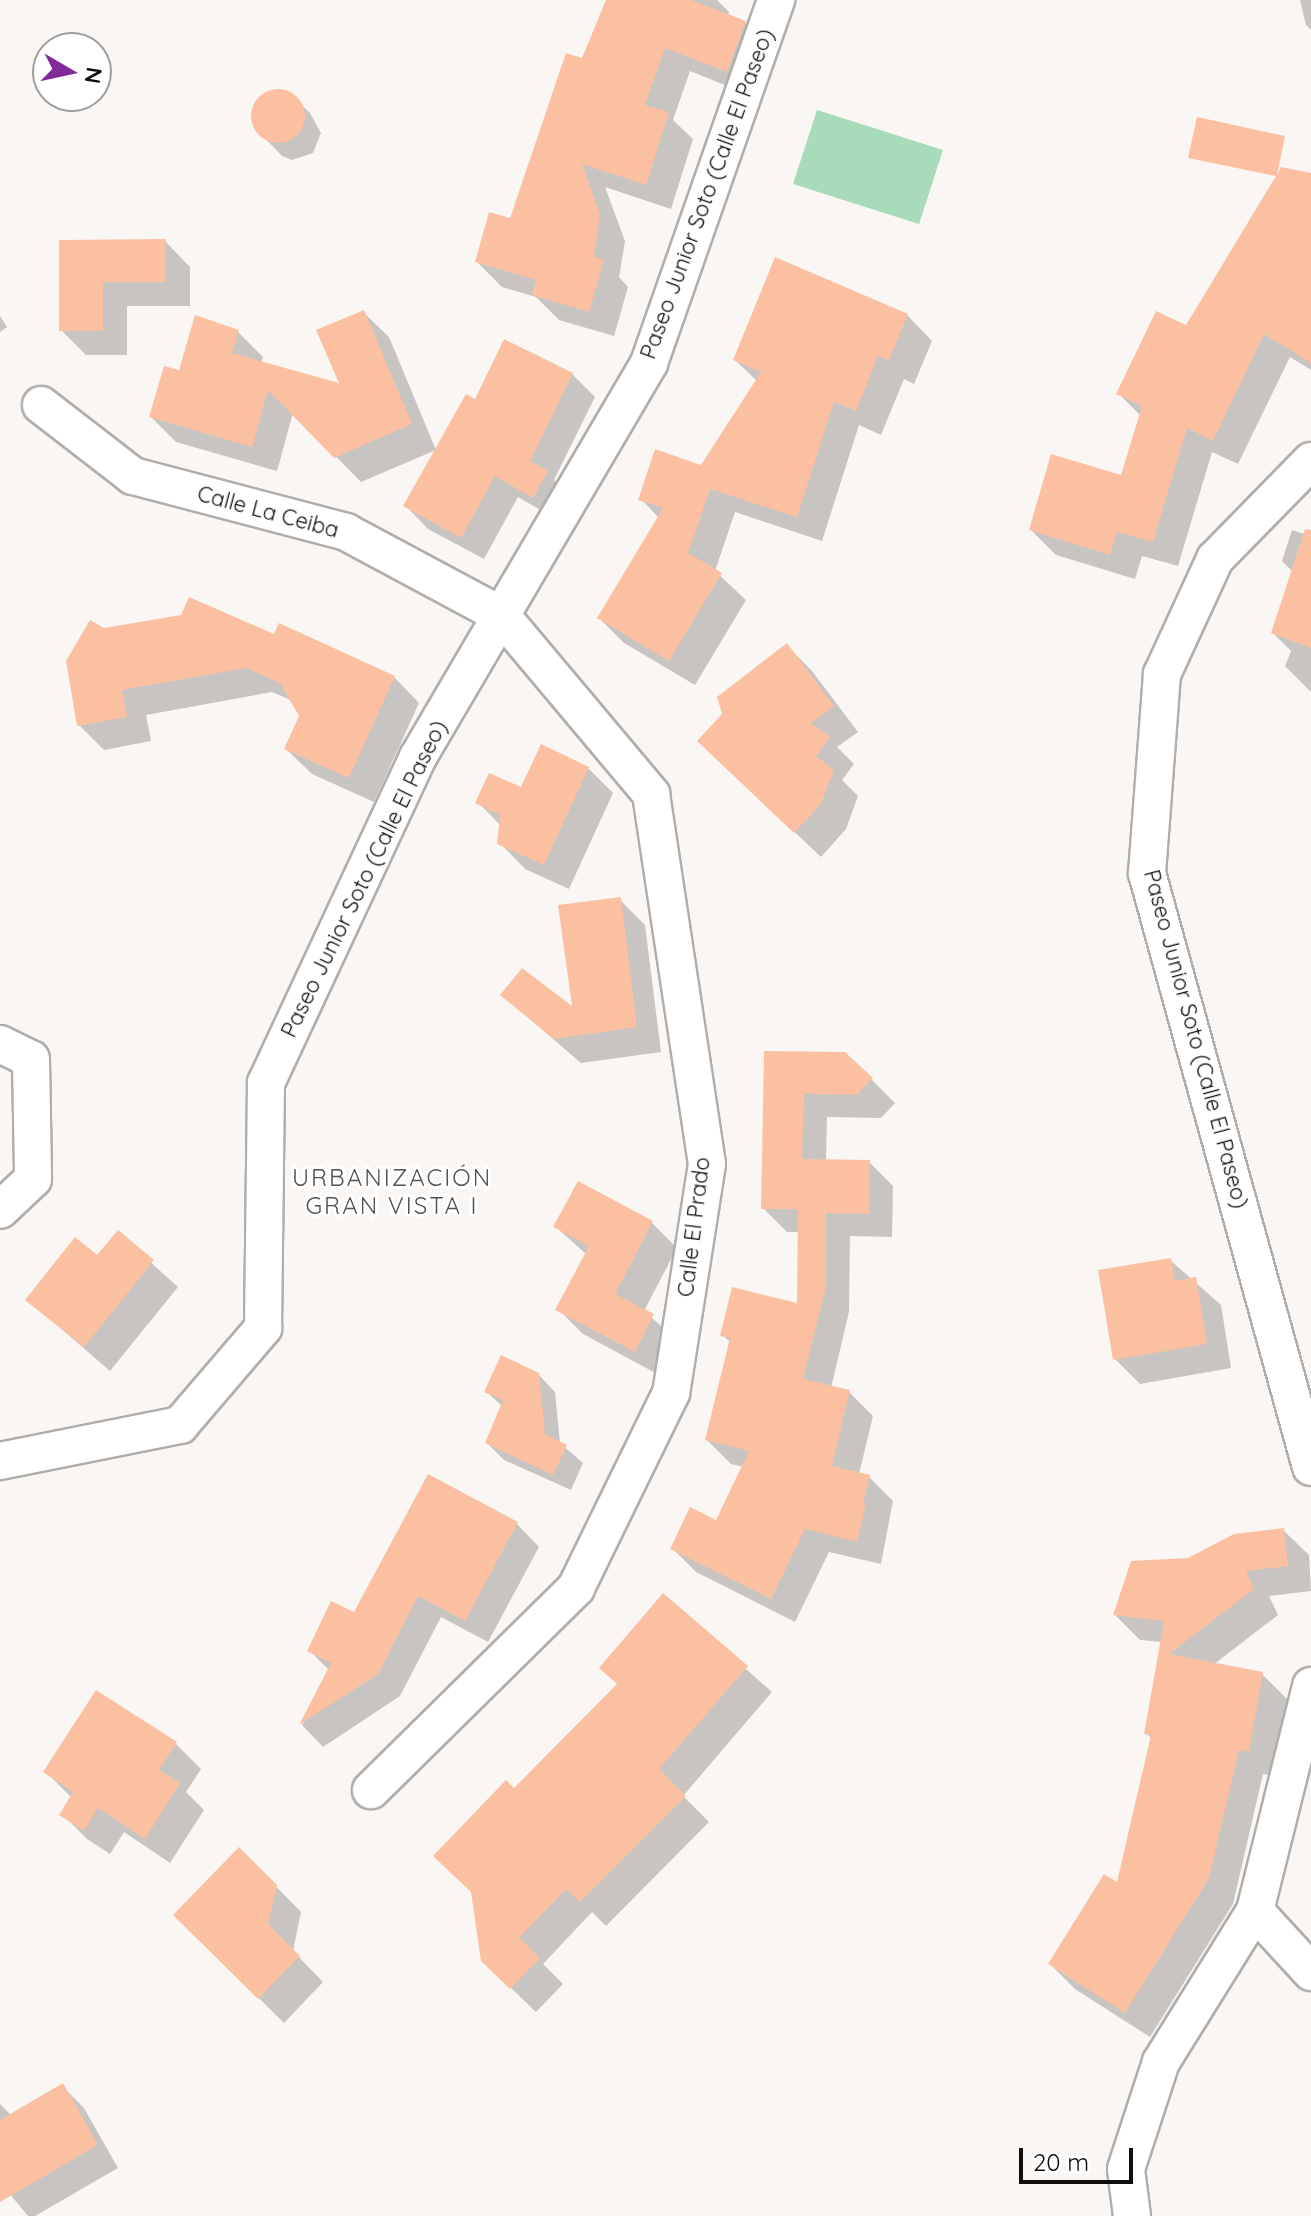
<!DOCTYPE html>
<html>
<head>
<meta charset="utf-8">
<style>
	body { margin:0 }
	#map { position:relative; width:1311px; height:2216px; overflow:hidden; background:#f9f6f3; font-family:Quicksand,sans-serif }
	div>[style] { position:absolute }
	.green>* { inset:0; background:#a7dbba }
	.shadow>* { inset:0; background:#0003 }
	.building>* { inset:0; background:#fbc0a2 }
	.round { border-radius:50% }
	.roads { filter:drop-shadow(2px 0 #b0adaa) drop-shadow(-2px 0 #b0adaa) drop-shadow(0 2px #b0adaa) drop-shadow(0 -2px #b0adaa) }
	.minor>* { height:36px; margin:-18px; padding:0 18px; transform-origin:18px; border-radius:18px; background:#fff }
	span { translate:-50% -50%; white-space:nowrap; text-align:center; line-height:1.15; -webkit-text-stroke:6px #fff; paint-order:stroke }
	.street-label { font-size:22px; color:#0f0e0d }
	.neighbourhood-label { font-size:24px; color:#555250; letter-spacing:2px }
	.north { position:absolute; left:32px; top:32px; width:80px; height:80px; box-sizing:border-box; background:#fff; border:2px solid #9f9f9e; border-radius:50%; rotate:99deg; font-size:22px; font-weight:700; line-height:32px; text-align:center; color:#0f0e0d }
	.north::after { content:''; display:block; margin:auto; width:28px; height:36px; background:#822a98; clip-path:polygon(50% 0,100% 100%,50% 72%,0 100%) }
	.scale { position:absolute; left:1019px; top:2148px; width:114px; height:36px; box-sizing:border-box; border:4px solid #0f0e0d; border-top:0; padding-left:10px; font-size:24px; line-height:28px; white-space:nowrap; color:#0f0e0d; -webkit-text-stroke:6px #fff; paint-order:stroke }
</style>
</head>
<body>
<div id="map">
	<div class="green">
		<div style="clip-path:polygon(817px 110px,943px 150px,919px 224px,793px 184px)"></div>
	</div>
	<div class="shadow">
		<div style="clip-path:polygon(608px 0,717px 0,729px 12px,728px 16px,745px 23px,770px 48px,752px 96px,690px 71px,673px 120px,693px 139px,671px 209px,605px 187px,625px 241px,619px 277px,628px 287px,614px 336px,559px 320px,536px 297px,502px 287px,477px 262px,511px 220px)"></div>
		<div style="clip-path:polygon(1300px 0,1311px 0,1311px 30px,1306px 25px)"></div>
		<div style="clip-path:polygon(270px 93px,292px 96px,310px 113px,321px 133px,313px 153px,292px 160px,282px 156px,256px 129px,254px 107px)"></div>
		<div style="clip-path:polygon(1311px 175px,1311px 370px,1290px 357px,1238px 464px,1212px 452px,1178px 566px,1142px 556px,1135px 579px,1056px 555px,1031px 530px,1123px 477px,1141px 416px,1118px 393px,1186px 328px)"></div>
		<div style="clip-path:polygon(165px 241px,190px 267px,190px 306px,127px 306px,127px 355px,86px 355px,61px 330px,61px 242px)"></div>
		<div style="clip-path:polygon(363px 312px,389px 337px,436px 450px,361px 482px,293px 413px,277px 471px,176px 442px,151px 417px,181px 372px,238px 332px,263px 357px,261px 363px,342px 386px)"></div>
		<div style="clip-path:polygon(907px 315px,932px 341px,914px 384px,904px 379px,881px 435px,859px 425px,822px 541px,735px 512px,715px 571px,746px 600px,695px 685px,624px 643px,599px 618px,659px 518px,641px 499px,702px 467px,757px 381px,735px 360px)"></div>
		<div style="clip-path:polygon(0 316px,7px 327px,0 332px)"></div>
		<div style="clip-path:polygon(572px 374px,595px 397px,554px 480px,570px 495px,556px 519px,518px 497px,484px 559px,428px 529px,406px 506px,475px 402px)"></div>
		<div style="clip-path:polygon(1292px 530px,1311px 536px,1311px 692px,1285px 666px,1291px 651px,1273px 633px,1293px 572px,1282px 561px)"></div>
		<div style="clip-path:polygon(104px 630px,275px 637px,394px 677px,419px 703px,374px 802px,312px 774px,286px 749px,301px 716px,293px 701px,272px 692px,146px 715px,151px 741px,104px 750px,79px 725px)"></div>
		<div style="clip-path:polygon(787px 646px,812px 671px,858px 732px,837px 747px,854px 764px,842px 780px,858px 796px,846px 829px,821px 857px,725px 766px)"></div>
		<div style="clip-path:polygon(588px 768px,613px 793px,569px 889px,525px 869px,500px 843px,501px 826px,478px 802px)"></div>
		<div style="clip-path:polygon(620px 900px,645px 925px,661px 1052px,581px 1063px,502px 995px,574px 1010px)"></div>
		<div style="clip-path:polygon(766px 1053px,871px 1079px,895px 1103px,881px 1118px,827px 1117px,826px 1161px,869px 1162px,893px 1186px,892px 1237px,850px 1236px,849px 1312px,831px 1388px,849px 1392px,873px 1416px,859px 1474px,869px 1477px,893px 1501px,881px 1564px,829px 1552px,795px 1622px,696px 1572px,672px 1548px,717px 1522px,744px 1467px,731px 1464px,707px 1440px,731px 1343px,723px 1335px,799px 1306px,800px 1232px,787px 1232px,763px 1208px)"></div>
		<div style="clip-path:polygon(578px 1184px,652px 1223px,677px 1248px,644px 1311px,678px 1341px,661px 1376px,583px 1334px,558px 1309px,587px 1255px,556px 1227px)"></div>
		<div style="clip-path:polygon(118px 1233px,178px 1287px,110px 1371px,28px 1300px,97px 1258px)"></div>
		<div style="clip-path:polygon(1170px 1260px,1221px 1305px,1231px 1368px,1140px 1384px,1115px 1359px)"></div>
		<div style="clip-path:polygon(538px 1374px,555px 1392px,560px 1443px,583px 1463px,571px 1490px,504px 1460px,487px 1443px,503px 1407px,487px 1392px)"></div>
		<div style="clip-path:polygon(517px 1524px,539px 1547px,488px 1642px,441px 1617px,400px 1696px,323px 1747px,302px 1725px,330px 1671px,309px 1650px,355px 1615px)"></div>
		<div style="clip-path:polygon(1283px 1530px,1309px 1555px,1311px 1591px,1269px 1596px,1278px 1615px,1213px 1665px,1262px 1674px,1287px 1699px,1274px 1776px,1263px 1774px,1233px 1904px,1150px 2037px,1075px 1989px,1050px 1964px,1118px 1885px,1152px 1739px,1146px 1733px,1163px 1642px,1140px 1640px,1115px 1615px,1189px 1560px)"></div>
		<div style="clip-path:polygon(663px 1596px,772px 1692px,683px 1796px,709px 1822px,606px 1926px,592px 1912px,543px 1964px,563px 1984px,536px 2012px,509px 1986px,514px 1790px,619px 1685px)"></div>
		<div style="clip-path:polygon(176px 1744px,201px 1769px,186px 1792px,204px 1810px,170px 1863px,124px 1832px,110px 1854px,87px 1839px,62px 1814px,72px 1798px,46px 1772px)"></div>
		<div style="clip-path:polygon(239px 1849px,301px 1912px,293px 1951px,323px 1982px,284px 2023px,175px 1915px)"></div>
		<div style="clip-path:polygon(62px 2086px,84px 2108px,118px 2168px,35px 2216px,28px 2216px,0 2182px,0 2104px,11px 2115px)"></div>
	</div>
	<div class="building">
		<div style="clip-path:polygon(606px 0,691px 0,746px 21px,727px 72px,665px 48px,645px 105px,669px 112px,646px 185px,582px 164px,600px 214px,594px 256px,604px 260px,589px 312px,532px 295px,536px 280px,475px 262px,489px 212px,510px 218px,566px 53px,582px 58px)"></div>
		<div class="round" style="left:251px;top:89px;width:54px;height:54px"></div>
		<div style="clip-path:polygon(1197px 117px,1285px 136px,1277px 175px,1281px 167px,1311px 173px,1311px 363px,1264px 334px,1213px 441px,1187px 428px,1153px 542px,1117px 532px,1110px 555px,1029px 530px,1051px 454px,1121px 475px,1142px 406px,1116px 394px,1156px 311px,1186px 325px,1276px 176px,1188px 158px)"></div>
		<div style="clip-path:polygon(166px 239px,165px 282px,103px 282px,103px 331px,59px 331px,59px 240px)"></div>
		<div style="clip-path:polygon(775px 257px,908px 314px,889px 360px,878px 356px,856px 411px,834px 402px,797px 517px,710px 489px,688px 553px,722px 573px,669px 661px,597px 618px,663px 508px,638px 500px,655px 449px,701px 465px,761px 372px,733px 360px)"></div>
		<div style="clip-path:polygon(364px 310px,412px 424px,334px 458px,268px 390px,252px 447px,149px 417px,164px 366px,179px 370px,195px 315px,239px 330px,232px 353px,339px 383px,316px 330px)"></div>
		<div style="clip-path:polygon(504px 339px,573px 373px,530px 461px,548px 471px,533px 498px,495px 476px,461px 538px,403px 506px,466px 394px,475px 399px)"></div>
		<div style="clip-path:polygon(1305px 529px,1311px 530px,1311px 648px,1271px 633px)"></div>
		<div style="clip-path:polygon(189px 597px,274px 634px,279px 623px,395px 676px,349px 778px,284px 749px,299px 716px,280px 683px,246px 668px,122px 690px,127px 717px,77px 726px,66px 661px,90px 620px,104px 628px,181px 615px)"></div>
		<div style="clip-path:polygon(787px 643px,834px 706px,811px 723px,830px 737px,816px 756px,834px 770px,821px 804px,794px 833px,697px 741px,722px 714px,717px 697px)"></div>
		<div style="clip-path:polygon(541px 744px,589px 767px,544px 865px,497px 844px,500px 815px,475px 803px,489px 773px,521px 787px)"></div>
		<div style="clip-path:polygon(621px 897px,637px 1027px,554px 1039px,500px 995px,522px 968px,572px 1006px,558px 905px)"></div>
		<div style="clip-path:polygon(764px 1051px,845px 1052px,873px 1078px,856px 1095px,804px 1094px,802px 1159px,870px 1160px,869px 1214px,826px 1213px,826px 1287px,803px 1379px,850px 1390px,832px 1466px,870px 1475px,863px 1503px,866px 1503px,857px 1542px,805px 1529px,771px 1599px,670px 1549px,690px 1507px,716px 1520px,749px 1451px,705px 1440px,730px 1338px,720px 1336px,732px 1287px,797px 1303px,798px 1209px,761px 1209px)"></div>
		<div style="clip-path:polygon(578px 1181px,653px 1221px,615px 1294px,654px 1314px,635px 1352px,555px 1310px,589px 1246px,553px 1227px)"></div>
		<div style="clip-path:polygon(118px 1230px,154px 1260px,84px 1347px,25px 1300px,75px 1237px,97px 1255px)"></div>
		<div style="clip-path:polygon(1171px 1258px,1175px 1281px,1196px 1277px,1207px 1344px,1113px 1360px,1098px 1270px)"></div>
		<div style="clip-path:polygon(501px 1355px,539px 1373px,545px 1434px,567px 1445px,553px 1475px,485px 1443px,503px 1400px,484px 1392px)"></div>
		<div style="clip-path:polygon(428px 1474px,518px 1522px,465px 1621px,418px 1596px,378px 1674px,299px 1725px,331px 1663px,307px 1651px,331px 1601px,354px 1612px)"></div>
		<div style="clip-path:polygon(1284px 1528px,1288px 1566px,1246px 1571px,1254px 1589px,1169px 1654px,1263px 1672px,1249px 1752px,1239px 1750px,1209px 1878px,1125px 2013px,1048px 1964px,1104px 1874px,1117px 1882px,1151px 1735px,1144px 1734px,1164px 1621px,1113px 1615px,1131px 1561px,1188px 1558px,1234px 1534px)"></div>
		<div style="clip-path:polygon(663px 1593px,748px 1666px,659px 1769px,686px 1796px,580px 1902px,566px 1889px,519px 1938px,540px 1958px,510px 1989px,481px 1961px,471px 1892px,433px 1856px,506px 1780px,514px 1788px,617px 1684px,599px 1668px)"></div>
		<div style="clip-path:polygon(96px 1690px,177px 1742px,159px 1770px,180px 1783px,145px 1839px,98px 1808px,84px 1831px,59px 1815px,73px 1792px,43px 1772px)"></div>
		<div style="clip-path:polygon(239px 1847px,277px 1885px,268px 1924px,300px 1956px,258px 1999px,173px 1915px)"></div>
		<div style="clip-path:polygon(63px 2083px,98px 2145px,0 2202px,0 2120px)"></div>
	</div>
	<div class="roads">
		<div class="minor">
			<div style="left:41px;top:405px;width:116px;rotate:37.7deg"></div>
			<div style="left:133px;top:476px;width:220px;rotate:14.7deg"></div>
			<div style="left:346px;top:532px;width:176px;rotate:28.2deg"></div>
			<div style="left:501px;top:615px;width:234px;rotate:50deg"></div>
			<div style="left:651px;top:794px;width:374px;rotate:81.4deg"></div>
			<div style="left:707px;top:1164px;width:232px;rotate:98.9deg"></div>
			<div style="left:671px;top:1393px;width:217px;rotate:116deg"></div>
			<div style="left:576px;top:1588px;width:288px;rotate:135.4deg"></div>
			<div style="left:1311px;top:461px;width:137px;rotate:134.4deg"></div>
			<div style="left:1215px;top:559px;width:127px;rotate:114.7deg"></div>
			<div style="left:1162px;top:674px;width:200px;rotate:94.3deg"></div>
			<div style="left:1147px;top:873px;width:616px;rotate:74.57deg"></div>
			<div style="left:0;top:1044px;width:34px;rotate:26deg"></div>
			<div style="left:31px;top:1059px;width:120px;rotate:89deg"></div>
			<div style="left:33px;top:1179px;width:45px;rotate:136.8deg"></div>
			<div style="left:0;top:1461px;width:184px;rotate:-11.3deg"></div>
			<div style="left:180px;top:1425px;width:128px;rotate:-49.4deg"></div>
			<div style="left:263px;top:1328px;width:245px;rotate:-89.3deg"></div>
			<div style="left:266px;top:1083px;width:360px;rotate:-65deg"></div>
			<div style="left:418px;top:757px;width:457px;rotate:-59.6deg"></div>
			<div style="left:649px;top:363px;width:385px;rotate:-70.7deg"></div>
			<div style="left:1255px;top:1911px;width:83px;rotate:47.4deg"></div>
			<div style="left:1132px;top:2216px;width:47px;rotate:-97.3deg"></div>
			<div style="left:1126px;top:2169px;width:113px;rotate:-71.9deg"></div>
			<div style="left:1161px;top:2062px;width:178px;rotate:-58.1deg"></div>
			<div style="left:1255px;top:1911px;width:232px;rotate:-76deg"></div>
		</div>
	</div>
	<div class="street-label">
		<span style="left:707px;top:194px;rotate:-70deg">Paseo Junior Soto (Calle El Paseo)</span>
		<span style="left:268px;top:512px;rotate:15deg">Calle La Ceiba</span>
		<span style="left:364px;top:879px;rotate:-64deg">Paseo Junior Soto (Calle El Paseo)</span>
		<span style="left:1196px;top:1039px;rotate:75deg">Paseo Junior Soto (Calle El Paseo)</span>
		<span style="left:694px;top:1227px;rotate:-83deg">Calle El Prado</span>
	</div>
	<div class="neighbourhood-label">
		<span style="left:392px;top:1192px">URBANIZACIÓN<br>GRAN VISTA I</span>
	</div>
	<div class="north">N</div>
	<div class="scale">20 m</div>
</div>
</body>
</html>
